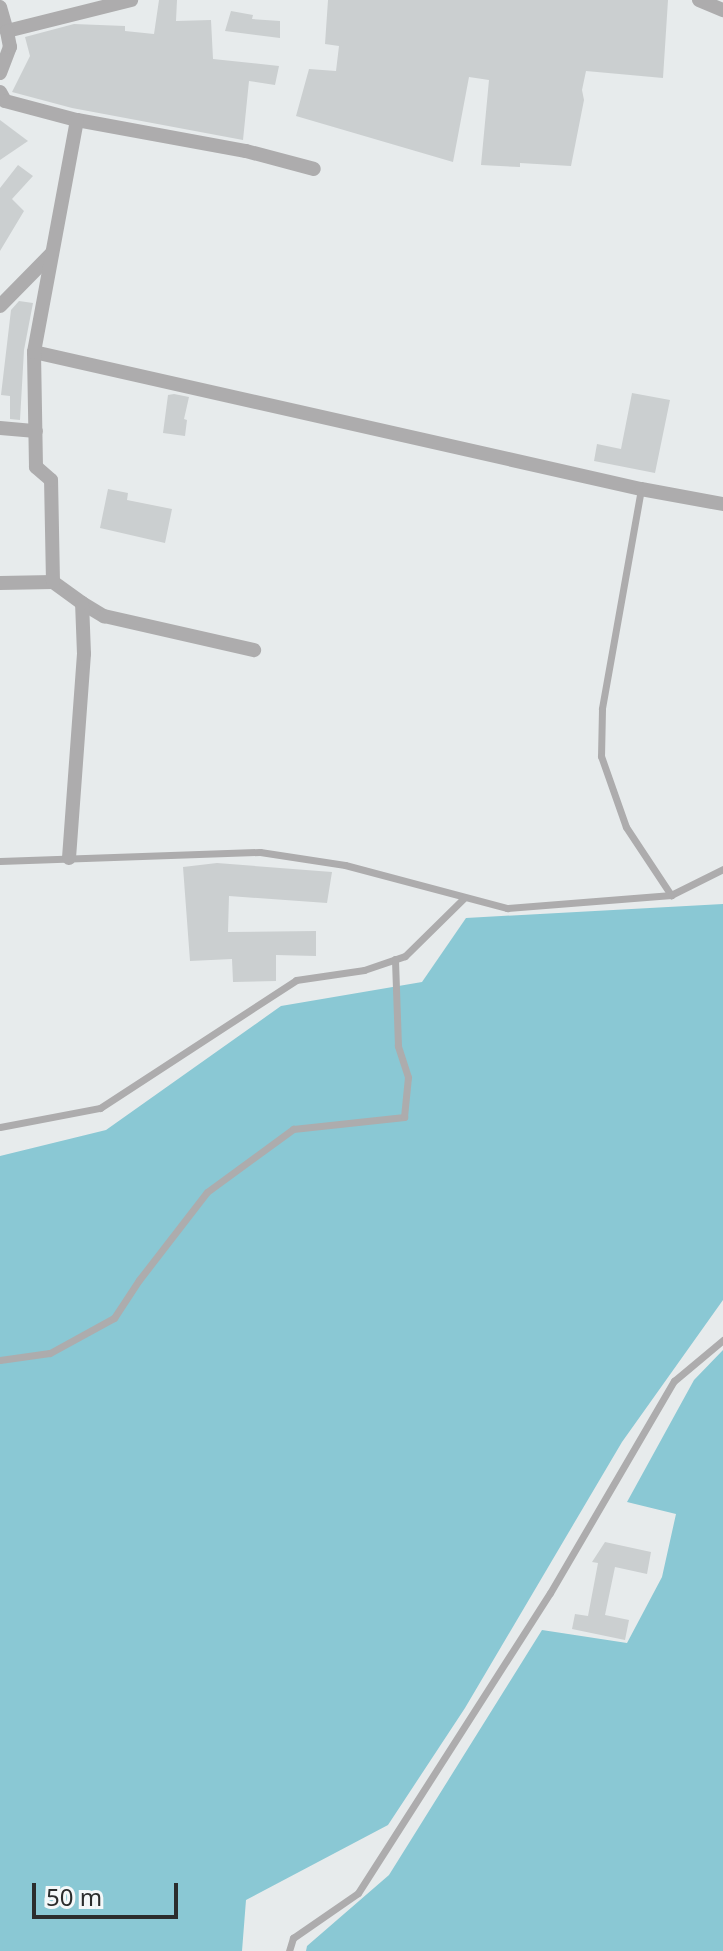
<!DOCTYPE html>
<html>
<head>
<meta charset="utf-8">
<style>
	body { margin:0 }
	#map { position:relative; width:723px; height:1951px; overflow:hidden; background:#e7ebec; font-family:"Noto Sans",sans-serif }
	div>[style] { position:absolute }
	.green>* { inset:0; background:#8ac8d4 }
	.building>* { inset:0; background:#cbcfd0 }
	.service>* { height:7px; margin:-3.5px; padding:0 3.5px; transform-origin:3.5px; border-radius:3.5px; background:#adacad }
	.minor>* { height:14px; margin:-7px; padding:0 7px; transform-origin:7px; border-radius:7px; background:#adacad }
	span { translate:-50% -50%; white-space:nowrap; text-align:center; line-height:1.15; -webkit-text-stroke:7px #f4f8f9; paint-order:stroke }
	.scale { position:absolute; left:32px; top:1883px; width:146px; height:36px; box-sizing:border-box; border:4px solid #2b2d2d; border-top:0; padding-left:10px; font-size:24px; line-height:28px; white-space:nowrap; color:#2b2d2d; -webkit-text-stroke:6px #f4f8f9; paint-order:stroke }
</style>
</head>
<body>
<div id="map">
	<div class="green">
		<div style="clip-path:polygon(723px 904px,723px 1300px,622px 1442px,465px 1708px,388px 1825px,246px 1900px,242px 1951px,0 1951px,0 1156px,106px 1130px,281px 1006px,422px 982px,466px 918px)"></div>
		<div style="clip-path:polygon(723px 1350px,723px 1951px,306px 1951px,307px 1946px,389px 1875px,542px 1630px,627px 1643px,662px 1577px,676px 1514px,627px 1502px,694px 1380px)"></div>
	</div>
	<div class="building">
		<div style="clip-path:polygon(159px 0,177px 0,176px 21px,211px 20px,213px 59px,279px 66px,275px 85px,249px 81px,243px 140px,72px 108px,12px 92px,30px 56px,25px 37px,74px 24px,125px 26px,125px 31px,154px 34px)"></div>
		<div style="clip-path:polygon(328px 0,668px 0,663px 78px,586px 71px,582px 90px,584px 100px,571px 166px,520px 163px,520px 167px,481px 165px,489px 80px,469px 77px,453px 162px,296px 116px,309px 69px,336px 71px,339px 46px,325px 44px)"></div>
		<div style="clip-path:polygon(231px 11px,253px 15px,252px 19px,280px 21px,280px 38px,225px 31px)"></div>
		<div style="clip-path:polygon(0 120px,28px 141px,0 160px)"></div>
		<div style="clip-path:polygon(18px 165px,33px 176px,12px 199px,24px 211px,0 251px,0 188px)"></div>
		<div style="clip-path:polygon(19px 301px,33px 303px,24px 350px,20px 420px,10px 419px,10px 396px,1px 395px,11px 310px)"></div>
		<div style="clip-path:polygon(632px 393px,670px 400px,655px 473px,594px 461px,597px 444px,621px 449px)"></div>
		<div style="clip-path:polygon(174px 394px,189px 397px,184px 419px,187px 420px,185px 436px,163px 433px,168px 395px)"></div>
		<div style="clip-path:polygon(108px 489px,128px 493px,127px 500px,172px 509px,165px 543px,100px 528px)"></div>
		<div style="clip-path:polygon(217px 863px,332px 872px,327px 903px,229px 896px,228px 932px,316px 931px,316px 956px,276px 955px,276px 981px,233px 982px,232px 959px,190px 961px,183px 867px)"></div>
		<div style="clip-path:polygon(605px 1542px,651px 1552px,647px 1574px,615px 1567px,605px 1615px,629px 1620px,625px 1640px,572px 1629px,575px 1614px,588px 1616px,598px 1563px,592px 1562px)"></div>
	</div>
	<div class="service">
		<div style="left:641px;top:489px;width:223px;rotate:100.1deg"></div>
		<div style="left:602px;top:709px;width:47px;rotate:91.2deg"></div>
		<div style="left:601px;top:756px;width:75px;rotate:70.6deg"></div>
		<div style="left:626px;top:827px;width:82px;rotate:56.5deg"></div>
		<div style="left:0;top:861px;width:260px;rotate:-2deg"></div>
		<div style="left:260px;top:852px;width:86px;rotate:8.7deg"></div>
		<div style="left:345px;top:865px;width:168px;rotate:14.9deg"></div>
		<div style="left:507px;top:908px;width:165px;rotate:-4.5deg"></div>
		<div style="left:671px;top:895px;width:58px;rotate:-26.6deg"></div>
		<div style="left:0;top:1127px;width:102px;rotate:-10.8deg"></div>
		<div style="left:100px;top:1108px;width:234px;rotate:-33.1deg"></div>
		<div style="left:296px;top:980px;width:69px;rotate:-8.4deg"></div>
		<div style="left:364px;top:970px;width:43px;rotate:-18.9deg"></div>
		<div style="left:405px;top:956px;width:83px;rotate:-44.5deg"></div>
		<div style="left:0;top:1360px;width:50px;rotate:-8deg"></div>
		<div style="left:50px;top:1353px;width:73px;rotate:-28.7deg"></div>
		<div style="left:114px;top:1318px;width:45px;rotate:-56.7deg"></div>
		<div style="left:139px;top:1280px;width:111px;rotate:-52.3deg"></div>
		<div style="left:207px;top:1192px;width:107px;rotate:-36.2deg"></div>
		<div style="left:293px;top:1129px;width:112px;rotate:-6.2deg"></div>
		<div style="left:404px;top:1117px;width:40px;rotate:-84.3deg"></div>
		<div style="left:408px;top:1077px;width:33px;rotate:-108deg"></div>
		<div style="left:398px;top:1046px;width:87px;rotate:-92deg"></div>
		<div style="left:289px;top:1951px;width:14px;rotate:-73deg"></div>
		<div style="left:293px;top:1938px;width:79px;rotate:-34.7deg"></div>
		<div style="left:358px;top:1893px;width:356px;rotate:-57.4deg"></div>
		<div style="left:550px;top:1593px;width:246px;rotate:-59.7deg"></div>
		<div style="left:674px;top:1381px;width:64px;rotate:-39.9deg"></div>
	</div>
	<div class="minor">
		<div style="left:699px;top:0;width:26px;rotate:23deg"></div>
		<div style="left:0;top:7px;width:25px;rotate:74deg"></div>
		<div style="left:7px;top:31px;width:128px;rotate:-14deg"></div>
		<div style="left:0;top:73px;width:28px;rotate:-69deg"></div>
		<div style="left:10px;top:47px;width:16px;rotate:-101deg"></div>
		<div style="left:0;top:92px;width:10px;rotate:61deg"></div>
		<div style="left:5px;top:101px;width:74px;rotate:14.8deg"></div>
		<div style="left:77px;top:120px;width:172px;rotate:10.4deg"></div>
		<div style="left:246px;top:151px;width:70px;rotate:14.8deg"></div>
		<div style="left:0;top:306px;width:74px;rotate:-45.5deg"></div>
		<div style="left:34px;top:352px;width:622px;rotate:12.72deg"></div>
		<div style="left:641px;top:489px;width:83px;rotate:10.4deg"></div>
		<div style="left:0;top:428px;width:36px;rotate:5deg"></div>
		<div style="left:0;top:583px;width:53px;rotate:-1.1deg"></div>
		<div style="left:82px;top:603px;width:26px;rotate:31deg"></div>
		<div style="left:104px;top:616px;width:154px;rotate:12.8deg"></div>
		<div style="left:69px;top:858px;width:205px;rotate:-85.8deg"></div>
		<div style="left:84px;top:654px;width:51px;rotate:-92.2deg"></div>
		<div style="left:82px;top:603px;width:36px;rotate:-144deg"></div>
		<div style="left:53px;top:582px;width:102px;rotate:-91.1deg"></div>
		<div style="left:51px;top:480px;width:20px;rotate:-139deg"></div>
		<div style="left:36px;top:467px;width:115px;rotate:-91deg"></div>
		<div style="left:34px;top:352px;width:236px;rotate:-79.5deg"></div>
	</div>
	<div class="scale">50 m</div>
</div>
</body>
</html>
